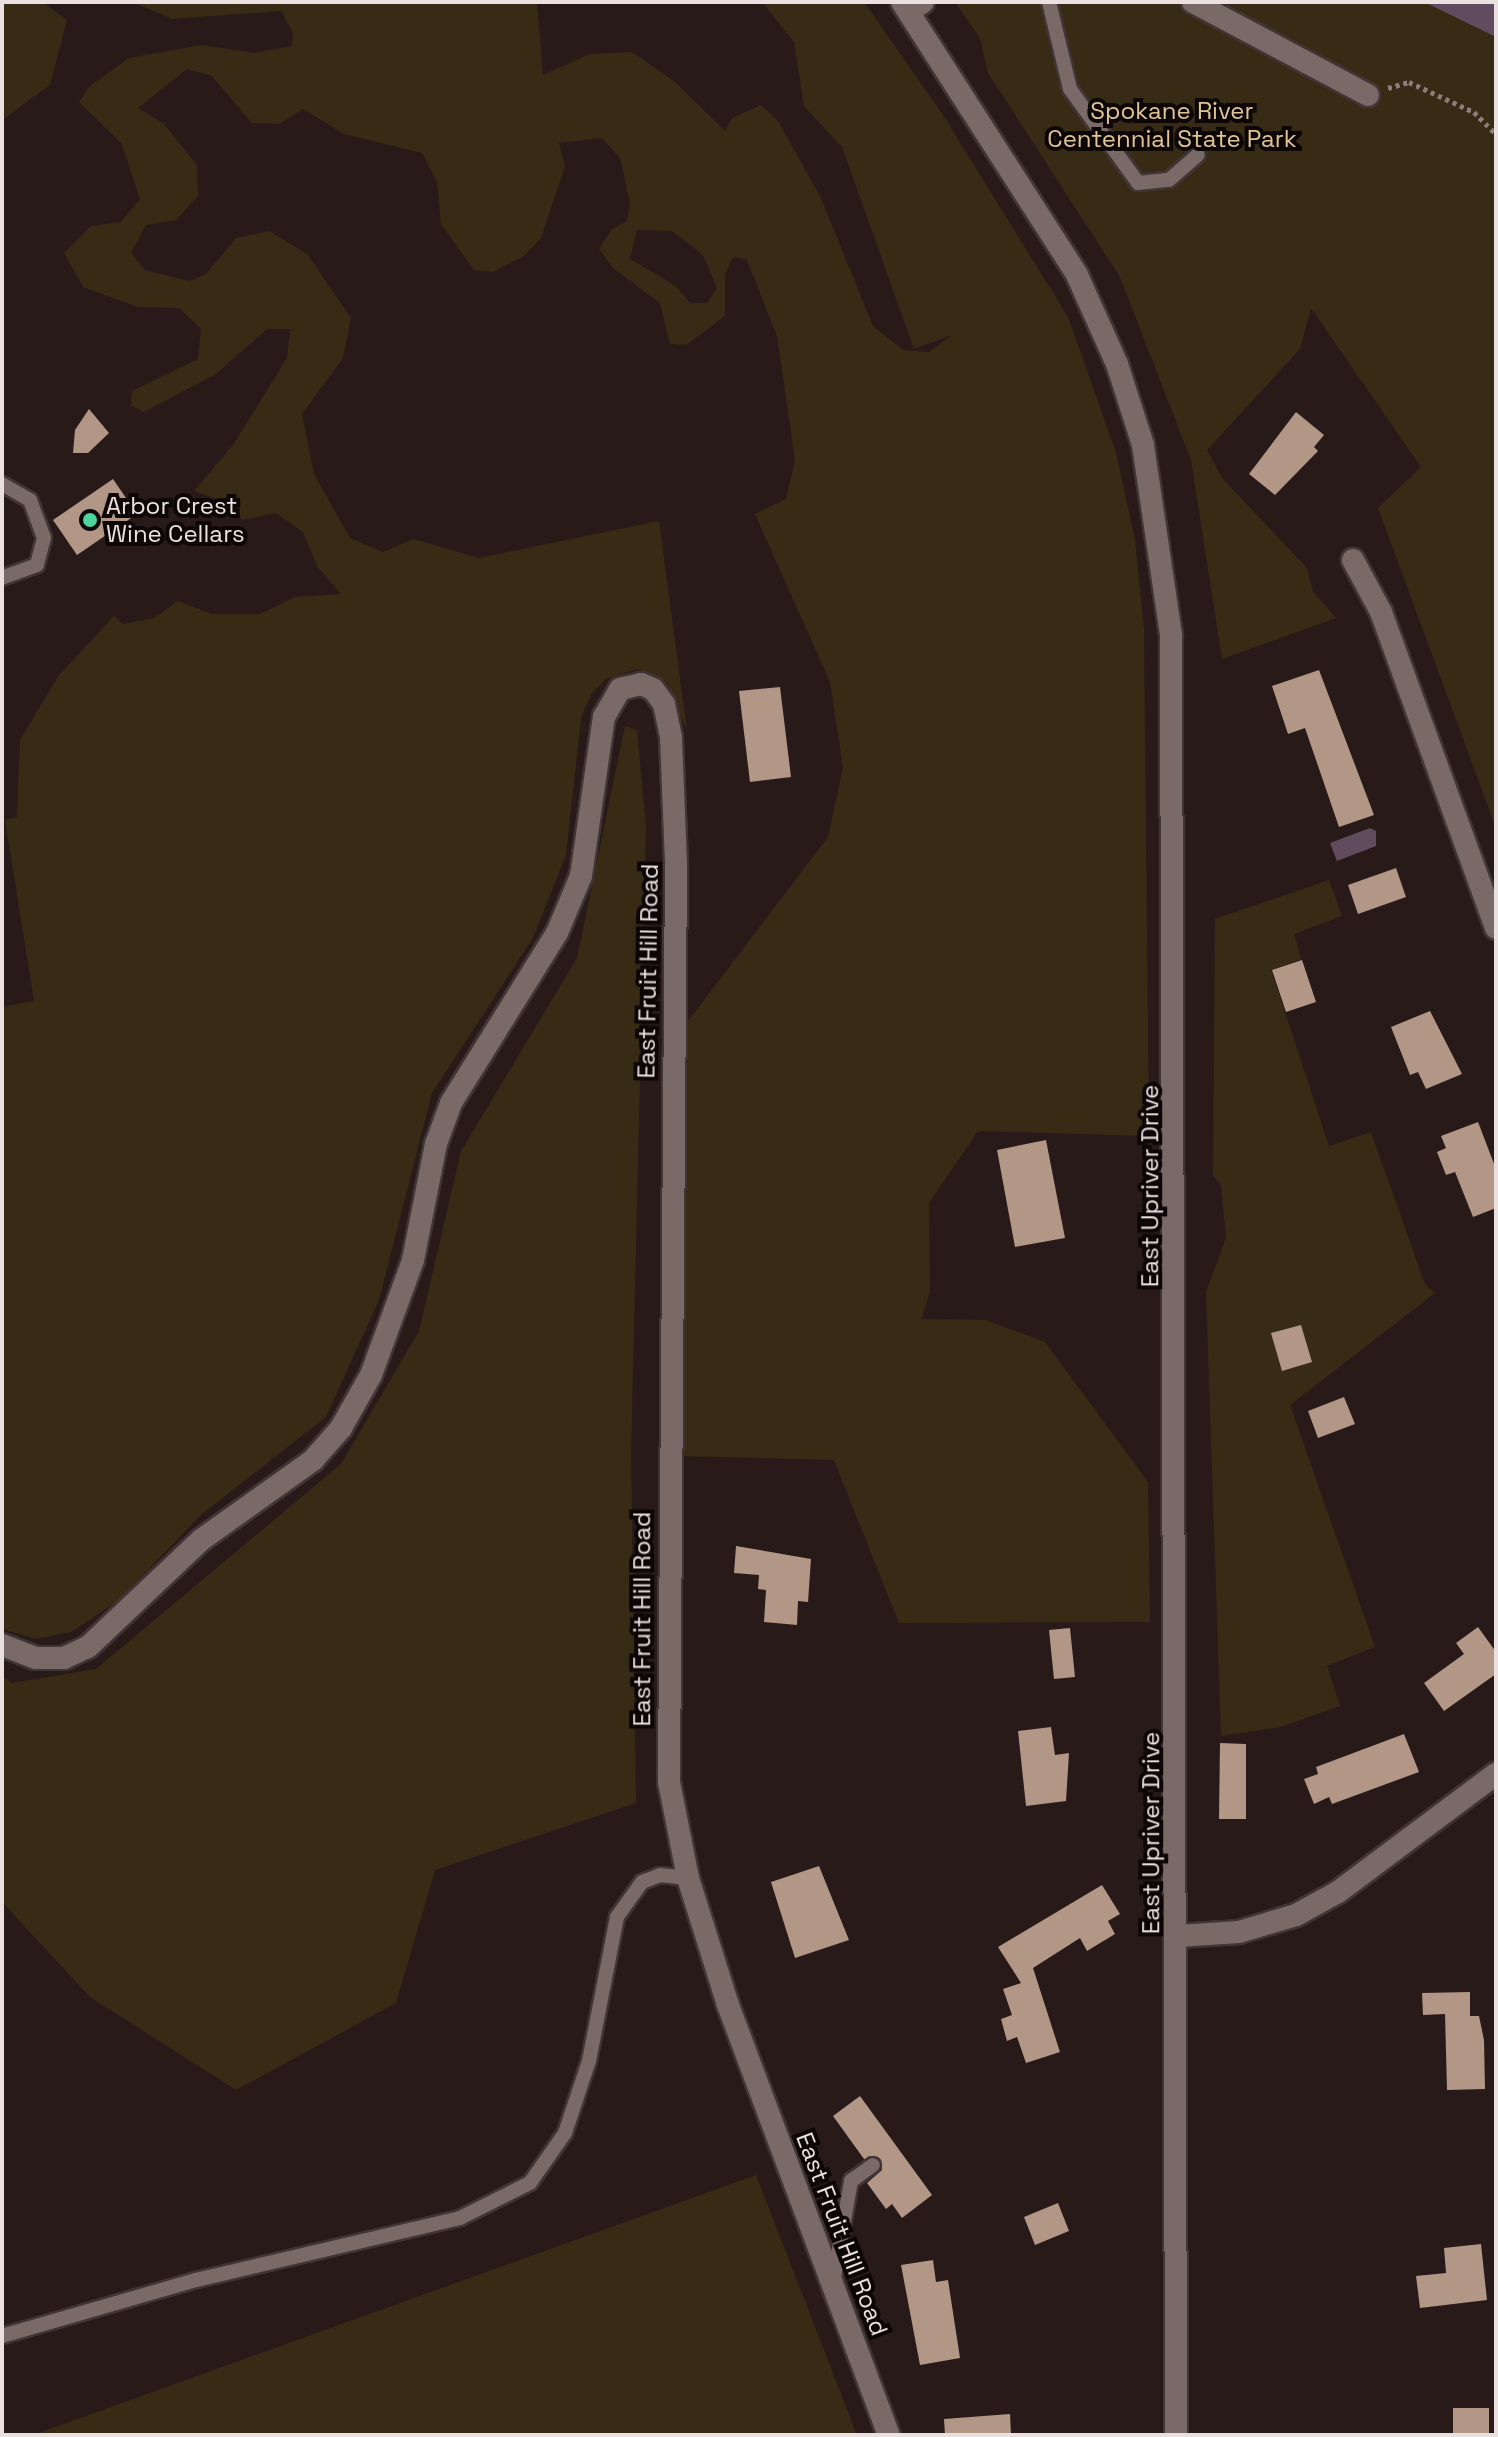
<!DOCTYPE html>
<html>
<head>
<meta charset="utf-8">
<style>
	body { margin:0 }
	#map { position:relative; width:1498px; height:2437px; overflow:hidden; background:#281a19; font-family:"Space Grotesk",sans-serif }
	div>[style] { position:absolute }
	.green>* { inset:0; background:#372b16 }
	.water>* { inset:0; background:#614c5f }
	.building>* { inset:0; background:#b29686 }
	.path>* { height:5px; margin-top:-2.5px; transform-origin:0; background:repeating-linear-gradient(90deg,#8a7e7d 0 4px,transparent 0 8px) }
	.roads { filter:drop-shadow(2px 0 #403535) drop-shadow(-2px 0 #403535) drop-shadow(0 2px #403535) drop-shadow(0 -2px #403535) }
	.service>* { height:14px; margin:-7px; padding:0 7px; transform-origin:7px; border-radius:7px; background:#796967 }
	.minor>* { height:22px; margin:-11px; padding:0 11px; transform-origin:11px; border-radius:11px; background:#796967 }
	.tertiary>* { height:22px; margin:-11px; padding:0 11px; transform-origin:11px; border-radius:11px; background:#796967 }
	.dots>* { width:22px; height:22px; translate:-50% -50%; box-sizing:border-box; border:4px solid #0c0706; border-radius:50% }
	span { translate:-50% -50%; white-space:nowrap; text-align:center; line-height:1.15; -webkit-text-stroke:8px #0c0706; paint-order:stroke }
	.park-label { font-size:24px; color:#e1c495 }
	.poi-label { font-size:24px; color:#eae0df }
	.left { translate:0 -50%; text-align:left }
	.street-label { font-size:24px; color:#eae0df }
	.frame { position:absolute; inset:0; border:4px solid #eae0df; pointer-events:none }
</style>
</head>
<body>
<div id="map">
	<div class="green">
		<div style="clip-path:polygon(2px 2px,42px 2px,67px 20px,50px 85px,2px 120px)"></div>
		<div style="clip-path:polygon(evenodd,132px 2px,537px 2px,543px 75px,590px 54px,632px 52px,675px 82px,725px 131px,732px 118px,761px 105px,778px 121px,820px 196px,873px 326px,903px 350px,929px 352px,952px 335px,914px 349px,842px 147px,804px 106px,794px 42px,762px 2px,864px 2px,943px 115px,1068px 317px,1116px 452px,1135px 540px,1144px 630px,1149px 1136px,978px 1131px,929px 1203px,930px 1292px,921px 1319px,986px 1320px,1045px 1342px,1148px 1482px,1150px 1622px,899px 1623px,834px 1460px,681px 1456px,682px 1029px,828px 837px,843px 767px,830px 682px,755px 514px,786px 499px,795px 460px,777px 336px,747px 260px,733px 257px,725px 274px,725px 316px,686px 345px,670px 344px,660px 303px,613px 268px,599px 249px,612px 229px,627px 221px,630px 203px,620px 158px,602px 138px,559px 143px,565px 167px,541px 238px,524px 256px,493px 272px,474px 270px,441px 224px,437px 182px,422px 153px,344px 134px,303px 109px,280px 124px,252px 123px,212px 76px,187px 69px,138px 108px,163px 123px,197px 165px,198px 196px,176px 220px,146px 225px,131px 253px,145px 270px,190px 281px,206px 274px,236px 238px,269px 231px,307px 254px,351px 318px,343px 358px,302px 414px,314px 474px,350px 538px,383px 552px,414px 539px,479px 558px,659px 521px,687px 731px,667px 683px,637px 669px,606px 679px,591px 694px,581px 719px,566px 855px,533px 938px,432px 1093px,379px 1300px,326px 1417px,202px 1514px,118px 1601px,71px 1632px,36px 1639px,2px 1629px,2px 1007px,34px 1001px,5px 820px,17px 817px,20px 740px,59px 675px,114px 616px,123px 624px,154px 618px,178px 601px,212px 614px,260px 614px,295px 597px,341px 594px,317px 566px,303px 532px,276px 513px,242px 520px,234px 505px,194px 491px,233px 445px,287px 358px,290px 329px,267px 329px,216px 374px,144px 412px,131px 406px,132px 391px,198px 359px,201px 329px,179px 308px,138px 307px,83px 287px,64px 253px,91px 226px,121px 222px,140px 199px,122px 144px,79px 102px,89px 87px,129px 58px,202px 45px,254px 53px,292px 46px,293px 33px,281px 11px,172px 19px,132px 2px,637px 230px,672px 231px,703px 255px,717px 288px,707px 303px,690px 303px,676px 286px,630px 259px,637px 230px)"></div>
		<div style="clip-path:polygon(955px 2px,1424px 2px,1496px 37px,1496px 828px,1378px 508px,1421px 467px,1311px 308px,1300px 349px,1207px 450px,1222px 478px,1307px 568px,1313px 592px,1336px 618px,1222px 659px,1191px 460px,1120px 277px,988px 73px,980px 38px)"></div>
		<div style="clip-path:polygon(625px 726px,637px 730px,646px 825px,631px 1454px,636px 1803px,435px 1870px,396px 2003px,236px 2090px,90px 1997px,2px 1902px,2px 1676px,12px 1683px,96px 1669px,341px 1464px,419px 1331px,461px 1151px,577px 958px)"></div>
		<div style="clip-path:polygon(1329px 880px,1342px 916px,1294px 934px,1301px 959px,1271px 970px,1329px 1146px,1371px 1132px,1425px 1284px,1435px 1293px,1290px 1405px,1375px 1647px,1327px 1666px,1340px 1706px,1280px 1727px,1221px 1736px,1206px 1292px,1226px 1238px,1221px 1185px,1213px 1176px,1215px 919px)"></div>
		<div style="clip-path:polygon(756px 2175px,857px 2435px,33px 2435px)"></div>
	</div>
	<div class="water">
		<div style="clip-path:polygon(1424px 2px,1496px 2px,1496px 37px)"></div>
		<div style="clip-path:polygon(1370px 828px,1376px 831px,1376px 846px,1337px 861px,1330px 843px)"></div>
	</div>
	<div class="building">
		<div style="clip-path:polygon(89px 409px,109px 433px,88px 453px,73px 453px,75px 430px)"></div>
		<div style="clip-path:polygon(1296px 412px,1324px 435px,1314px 447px,1318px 451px,1275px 495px,1249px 474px)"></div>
		<div style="clip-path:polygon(113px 479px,137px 514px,77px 555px,53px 520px)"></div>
		<div style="clip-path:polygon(1319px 670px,1374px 815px,1339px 827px,1305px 728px,1288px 734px,1272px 686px)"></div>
		<div style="clip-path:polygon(780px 687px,791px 777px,750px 782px,739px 691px)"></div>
		<div style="clip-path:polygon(1396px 868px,1406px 897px,1358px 914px,1348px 885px)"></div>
		<div style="clip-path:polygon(1302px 960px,1316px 1002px,1286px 1012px,1272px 970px)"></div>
		<div style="clip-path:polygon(1430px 1011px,1462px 1074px,1426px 1089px,1418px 1072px,1410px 1075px,1391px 1027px)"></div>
		<div style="clip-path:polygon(1478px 1122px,1496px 1169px,1496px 1208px,1473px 1217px,1455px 1172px,1446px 1175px,1437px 1152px,1446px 1148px,1441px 1136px)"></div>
		<div style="clip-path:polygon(1046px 1140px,1065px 1238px,1015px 1247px,997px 1150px)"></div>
		<div style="clip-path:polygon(1301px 1325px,1312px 1362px,1282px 1371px,1271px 1333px)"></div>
		<div style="clip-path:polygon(1344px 1397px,1355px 1424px,1318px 1438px,1308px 1411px)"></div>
		<div style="clip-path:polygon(736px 1546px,811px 1559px,808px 1602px,798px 1601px,797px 1625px,764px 1622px,766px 1590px,758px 1589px,759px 1575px,734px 1573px)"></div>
		<div style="clip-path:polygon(1478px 1627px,1496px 1652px,1496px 1674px,1444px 1711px,1424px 1683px,1464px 1654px,1456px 1643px)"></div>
		<div style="clip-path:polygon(1070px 1628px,1075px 1677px,1054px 1679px,1049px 1630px)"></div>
		<div style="clip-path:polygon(1051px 1727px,1055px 1755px,1069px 1753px,1066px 1801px,1026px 1806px,1018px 1731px)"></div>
		<div style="clip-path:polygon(1404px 1734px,1419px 1772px,1332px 1804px,1329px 1797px,1314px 1804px,1304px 1779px,1318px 1774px,1316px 1767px)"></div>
		<div style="clip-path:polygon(1220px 1743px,1246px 1744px,1246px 1819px,1219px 1819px)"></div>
		<div style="clip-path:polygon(819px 1866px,849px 1940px,795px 1958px,771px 1882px)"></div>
		<div style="clip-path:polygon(1102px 1885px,1120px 1914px,1108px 1921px,1115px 1934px,1087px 1951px,1080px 1938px,1033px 1968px,1060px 2052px,1026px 2063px,1017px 2037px,1007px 2041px,1001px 2019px,1012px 2015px,1003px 1989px,1021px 1983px,998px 1947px)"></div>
		<div style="clip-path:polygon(1470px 1992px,1470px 2016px,1479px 2016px,1484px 2040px,1485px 2089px,1447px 2090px,1445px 2014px,1423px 2015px,1422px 1993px)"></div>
		<div style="clip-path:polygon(860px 2096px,932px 2195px,902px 2218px,892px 2204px,886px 2209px,867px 2183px,882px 2170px,881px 2160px,864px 2159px,833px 2116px)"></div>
		<div style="clip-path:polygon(1058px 2203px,1069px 2231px,1035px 2245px,1024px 2217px)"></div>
		<div style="clip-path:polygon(1481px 2244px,1487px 2300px,1420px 2308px,1416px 2276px,1446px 2273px,1444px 2248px)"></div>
		<div style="clip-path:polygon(933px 2260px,936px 2282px,948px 2280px,960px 2358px,920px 2365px,901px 2265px)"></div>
		<div style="clip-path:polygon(1453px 2408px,1489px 2408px,1489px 2435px,1453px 2435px)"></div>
		<div style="clip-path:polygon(1010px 2414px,1011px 2435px,945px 2435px,944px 2419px)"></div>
	</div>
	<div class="path">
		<div style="left:1388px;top:88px;width:22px;rotate:-16deg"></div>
		<div style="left:1409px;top:82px;width:72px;rotate:24.8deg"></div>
		<div style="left:1474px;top:112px;width:31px;rotate:45deg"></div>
	</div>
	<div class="roads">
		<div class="service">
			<div style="left:1049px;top:2px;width:89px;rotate:76.4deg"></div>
			<div style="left:1070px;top:89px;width:116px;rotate:54.1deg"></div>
			<div style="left:1138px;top:183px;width:31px;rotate:-6deg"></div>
			<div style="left:1169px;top:180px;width:38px;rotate:-41deg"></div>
			<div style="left:2px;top:484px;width:32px;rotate:30deg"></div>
			<div style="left:30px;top:500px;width:40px;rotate:69.8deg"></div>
			<div style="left:44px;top:538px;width:28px;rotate:105deg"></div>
			<div style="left:37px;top:565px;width:37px;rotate:160deg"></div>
			<div style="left:833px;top:2283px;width:104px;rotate:-80deg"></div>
			<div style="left:851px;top:2181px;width:27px;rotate:-36deg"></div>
			<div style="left:2px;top:2336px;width:202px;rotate:-16.1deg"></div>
			<div style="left:196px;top:2280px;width:271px;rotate:-13.2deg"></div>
			<div style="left:460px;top:2218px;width:78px;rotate:-26.6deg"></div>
			<div style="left:530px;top:2183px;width:61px;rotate:-55deg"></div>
			<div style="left:565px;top:2133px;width:76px;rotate:-71.6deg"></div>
			<div style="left:589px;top:2061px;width:147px;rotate:-79deg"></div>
			<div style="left:617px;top:1917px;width:43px;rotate:-54.5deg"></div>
			<div style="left:642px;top:1882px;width:19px;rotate:-21deg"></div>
			<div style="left:660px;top:1875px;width:28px;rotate:6deg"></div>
		</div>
		<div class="minor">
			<div style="left:1193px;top:2px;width:198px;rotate:28deg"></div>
			<div style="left:909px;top:12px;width:17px;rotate:-36deg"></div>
			<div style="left:1353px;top:560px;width:59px;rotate:61.7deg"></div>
			<div style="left:1381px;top:612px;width:336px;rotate:70deg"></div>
			<div style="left:2px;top:1645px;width:36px;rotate:21deg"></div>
			<div style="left:36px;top:1658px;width:28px"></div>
			<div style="left:64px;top:1658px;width:26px;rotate:-25deg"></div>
			<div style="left:88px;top:1647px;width:156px;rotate:-43.4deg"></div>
			<div style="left:201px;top:1540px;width:138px;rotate:-35.5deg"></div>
			<div style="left:313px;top:1460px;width:43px;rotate:-48.8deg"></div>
			<div style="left:341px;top:1428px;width:61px;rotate:-60.5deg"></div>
			<div style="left:371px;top:1375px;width:122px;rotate:-69.9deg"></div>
			<div style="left:413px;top:1260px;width:118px;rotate:-78.8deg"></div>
			<div style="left:436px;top:1144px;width:44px;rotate:-69.9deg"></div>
			<div style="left:451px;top:1103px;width:200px;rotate:-58.1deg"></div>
			<div style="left:557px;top:933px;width:62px;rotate:-67.2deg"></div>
			<div style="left:581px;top:876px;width:161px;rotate:-81.8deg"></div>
			<div style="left:604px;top:717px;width:32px;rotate:-60deg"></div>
			<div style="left:620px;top:689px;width:22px;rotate:-13deg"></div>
			<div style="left:641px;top:684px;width:13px;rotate:23deg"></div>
			<div style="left:653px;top:689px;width:19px;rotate:54deg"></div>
			<div style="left:664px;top:704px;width:35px;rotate:78deg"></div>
			<div style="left:671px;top:738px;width:126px;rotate:87.7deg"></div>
			<div style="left:676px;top:864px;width:918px;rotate:90.44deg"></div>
			<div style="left:669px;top:1782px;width:98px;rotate:78.8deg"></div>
			<div style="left:688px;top:1878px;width:133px;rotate:72.5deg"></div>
			<div style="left:728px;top:2005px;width:459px;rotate:69.5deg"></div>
			<div style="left:1178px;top:1936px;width:61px;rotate:-3.8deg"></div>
			<div style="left:1239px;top:1932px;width:59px;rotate:-16.6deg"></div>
			<div style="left:1296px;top:1915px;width:48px;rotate:-28.7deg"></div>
			<div style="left:1338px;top:1892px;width:197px;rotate:-36.8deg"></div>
		</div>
		<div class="tertiary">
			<div style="left:902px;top:2px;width:324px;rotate:57.3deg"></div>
			<div style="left:1077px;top:275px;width:98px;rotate:65.8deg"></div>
			<div style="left:1117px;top:364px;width:85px;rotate:72.2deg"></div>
			<div style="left:1143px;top:445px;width:192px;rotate:81.6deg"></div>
			<div style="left:1171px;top:635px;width:1800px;rotate:89.84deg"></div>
		</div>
	</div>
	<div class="dots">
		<div style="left:90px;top:520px;background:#4bd49b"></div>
	</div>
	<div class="park-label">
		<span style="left:1172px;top:125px">Spokane River<br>Centennial State Park</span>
	</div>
	<div class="poi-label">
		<span class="left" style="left:106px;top:520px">Arbor Crest<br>Wine Cellars</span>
	</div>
	<div class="street-label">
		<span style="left:648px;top:971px;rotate:-89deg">East Fruit Hill Road</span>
		<span style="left:1150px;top:1186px;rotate:-90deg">East Upriver Drive</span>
		<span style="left:642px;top:1619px;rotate:-90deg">East Fruit Hill Road</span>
		<span style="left:1151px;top:1833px;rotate:-90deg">East Upriver Drive</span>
		<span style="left:842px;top:2234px;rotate:69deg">East Fruit Hill Road</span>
	</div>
	<div class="frame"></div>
</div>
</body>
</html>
